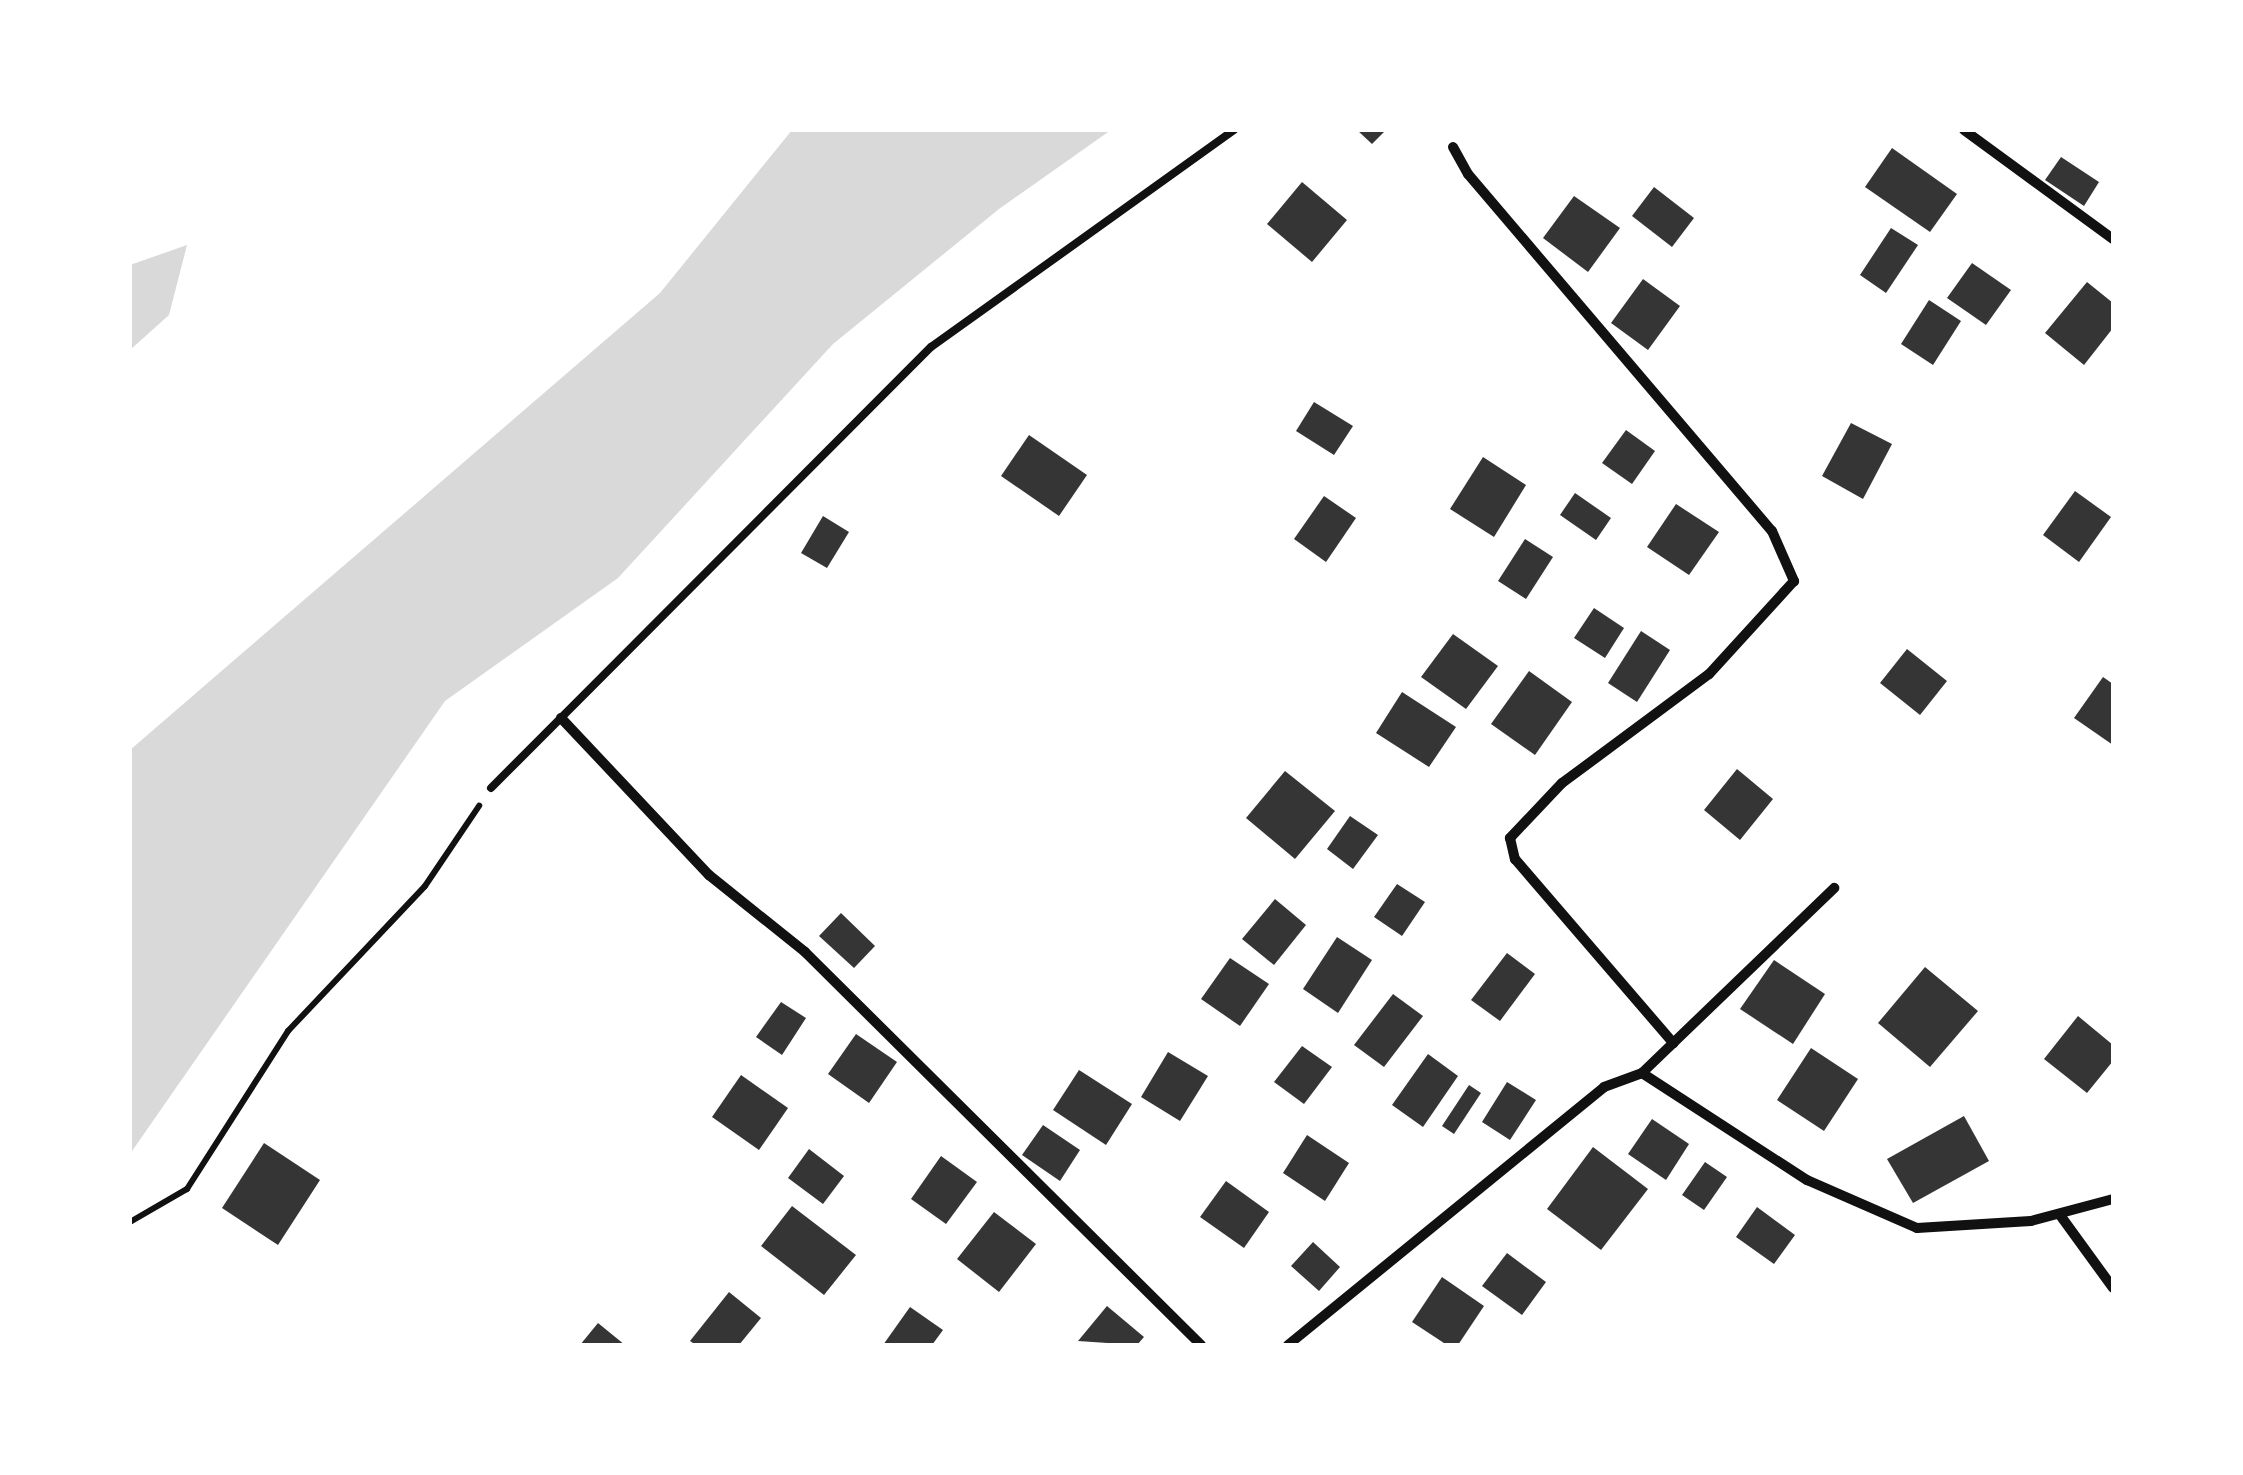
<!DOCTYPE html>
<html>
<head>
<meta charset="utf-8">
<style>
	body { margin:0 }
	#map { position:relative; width:2243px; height:1475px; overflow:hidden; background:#fff; font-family:"Exo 2",sans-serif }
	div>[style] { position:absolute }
	.water>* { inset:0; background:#d9d9d9 }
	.building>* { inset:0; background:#353535 }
	.path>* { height:6px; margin:-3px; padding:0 3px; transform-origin:3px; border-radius:3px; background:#111 }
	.service>* { height:8px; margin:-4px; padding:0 4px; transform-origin:4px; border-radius:4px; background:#111 }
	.minor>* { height:10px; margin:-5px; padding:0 5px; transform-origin:5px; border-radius:5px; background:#111 }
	span { translate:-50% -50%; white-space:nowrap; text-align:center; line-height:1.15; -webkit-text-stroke:8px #fff; paint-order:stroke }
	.frame { position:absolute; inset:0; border:132px solid #fff; pointer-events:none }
</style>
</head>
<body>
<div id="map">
	<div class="water">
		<div style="clip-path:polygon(792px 130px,1111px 130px,999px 209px,833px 344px,618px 578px,445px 701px,130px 1154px,130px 750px,660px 293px)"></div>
		<div style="clip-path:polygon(187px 245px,169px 315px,130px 350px,130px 265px)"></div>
	</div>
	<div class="building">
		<div style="clip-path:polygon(1357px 130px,1386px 130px,1372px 144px)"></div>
		<div style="clip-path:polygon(1892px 148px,1957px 194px,1930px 232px,1865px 187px)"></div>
		<div style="clip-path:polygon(2061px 157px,2099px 182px,2084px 206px,2045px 180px)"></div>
		<div style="clip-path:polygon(1302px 182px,1347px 220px,1312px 262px,1267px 224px)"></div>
		<div style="clip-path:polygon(1654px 187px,1694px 218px,1672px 247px,1632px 216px)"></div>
		<div style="clip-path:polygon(1574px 196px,1620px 228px,1588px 272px,1543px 238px)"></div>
		<div style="clip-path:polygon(1891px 228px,1918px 245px,1886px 293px,1860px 275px)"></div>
		<div style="clip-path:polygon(1972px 263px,2011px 290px,1986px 325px,1947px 298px)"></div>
		<div style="clip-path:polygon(1643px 279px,1680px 306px,1648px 350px,1611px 323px)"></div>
		<div style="clip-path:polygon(2087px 282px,2113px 303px,2113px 328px,2084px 365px,2045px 333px)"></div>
		<div style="clip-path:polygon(1929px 300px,1961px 321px,1933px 365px,1901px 344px)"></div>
		<div style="clip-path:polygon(1314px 402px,1353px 426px,1334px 455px,1296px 431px)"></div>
		<div style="clip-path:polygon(1851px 423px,1892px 444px,1863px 499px,1822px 476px)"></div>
		<div style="clip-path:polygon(1626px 430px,1655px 451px,1632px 484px,1602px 463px)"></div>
		<div style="clip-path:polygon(1029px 435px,1087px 475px,1059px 516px,1001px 476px)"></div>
		<div style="clip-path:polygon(1483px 457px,1526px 485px,1494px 537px,1450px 509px)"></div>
		<div style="clip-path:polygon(2075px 491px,2111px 517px,2079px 562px,2043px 535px)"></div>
		<div style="clip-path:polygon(1575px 493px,1611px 518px,1596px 540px,1560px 515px)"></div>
		<div style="clip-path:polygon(1324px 496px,1356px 518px,1326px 562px,1294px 539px)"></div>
		<div style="clip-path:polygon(1676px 504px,1719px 532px,1689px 575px,1647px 547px)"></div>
		<div style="clip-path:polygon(823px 516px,849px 532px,827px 568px,801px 553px)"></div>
		<div style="clip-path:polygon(1525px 539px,1553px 557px,1526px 599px,1498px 581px)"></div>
		<div style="clip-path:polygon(1594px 608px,1624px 628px,1605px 658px,1574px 638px)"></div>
		<div style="clip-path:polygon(1641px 631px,1670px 650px,1637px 702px,1608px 683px)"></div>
		<div style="clip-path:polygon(1453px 634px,1498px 666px,1466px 709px,1421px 677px)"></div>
		<div style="clip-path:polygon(1907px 649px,1947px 681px,1920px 715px,1880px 683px)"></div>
		<div style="clip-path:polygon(1529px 671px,1572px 702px,1535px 755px,1491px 724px)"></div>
		<div style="clip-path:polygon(2103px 677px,2113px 684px,2113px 745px,2074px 718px)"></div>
		<div style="clip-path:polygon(1402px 692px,1456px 727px,1429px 767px,1376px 733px)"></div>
		<div style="clip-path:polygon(1737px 769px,1773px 799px,1740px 840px,1704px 810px)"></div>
		<div style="clip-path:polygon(1285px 771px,1335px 811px,1295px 859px,1246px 818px)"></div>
		<div style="clip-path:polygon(1350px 816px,1378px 835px,1353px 869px,1327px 849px)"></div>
		<div style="clip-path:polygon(1397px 884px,1425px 902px,1402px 936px,1374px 917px)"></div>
		<div style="clip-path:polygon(1275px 899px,1306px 925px,1274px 965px,1242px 939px)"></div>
		<div style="clip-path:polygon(841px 913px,875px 946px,854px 968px,819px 936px)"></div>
		<div style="clip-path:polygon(1337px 937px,1372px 960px,1338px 1013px,1303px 989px)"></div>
		<div style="clip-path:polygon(1507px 953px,1535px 974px,1500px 1021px,1471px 1000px)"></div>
		<div style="clip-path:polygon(1230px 958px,1269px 984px,1240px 1026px,1201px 999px)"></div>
		<div style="clip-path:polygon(1774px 960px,1825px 994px,1793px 1044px,1740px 1009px)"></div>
		<div style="clip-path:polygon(1925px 967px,1978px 1011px,1930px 1067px,1878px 1023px)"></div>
		<div style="clip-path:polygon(1393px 994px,1423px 1016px,1384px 1067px,1354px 1045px)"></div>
		<div style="clip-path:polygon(781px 1002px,806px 1018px,782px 1055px,756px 1037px)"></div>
		<div style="clip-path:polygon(2078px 1016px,2113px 1045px,2113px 1061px,2087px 1093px,2044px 1059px)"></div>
		<div style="clip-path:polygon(856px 1034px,897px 1062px,869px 1103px,828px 1074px)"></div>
		<div style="clip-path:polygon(1302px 1046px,1332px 1067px,1304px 1104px,1274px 1082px)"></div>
		<div style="clip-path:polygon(1811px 1048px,1858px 1079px,1824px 1131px,1777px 1100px)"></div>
		<div style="clip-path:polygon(1168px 1052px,1208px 1076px,1180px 1121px,1141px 1097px)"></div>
		<div style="clip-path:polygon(1428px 1054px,1458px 1076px,1423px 1127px,1392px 1105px)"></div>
		<div style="clip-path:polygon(1079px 1070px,1132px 1104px,1106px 1145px,1053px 1110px)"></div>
		<div style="clip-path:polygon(741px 1075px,788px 1108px,759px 1150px,712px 1117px)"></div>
		<div style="clip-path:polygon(1507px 1082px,1536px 1100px,1510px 1140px,1482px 1122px)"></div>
		<div style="clip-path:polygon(1469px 1085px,1481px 1093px,1454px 1134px,1442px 1126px)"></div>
		<div style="clip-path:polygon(1964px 1116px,1989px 1161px,1913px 1203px,1887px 1159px)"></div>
		<div style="clip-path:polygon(1652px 1119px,1689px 1144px,1666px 1180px,1628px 1154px)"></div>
		<div style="clip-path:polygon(1043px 1125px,1080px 1150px,1060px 1181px,1022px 1155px)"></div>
		<div style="clip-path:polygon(1307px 1135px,1349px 1163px,1325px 1201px,1283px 1173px)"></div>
		<div style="clip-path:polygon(264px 1143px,320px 1180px,278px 1245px,222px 1208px)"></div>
		<div style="clip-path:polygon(1593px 1147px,1648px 1189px,1601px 1250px,1547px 1209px)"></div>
		<div style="clip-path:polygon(809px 1149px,844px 1176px,823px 1204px,788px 1178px)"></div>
		<div style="clip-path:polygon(941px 1156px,977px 1182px,946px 1224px,911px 1199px)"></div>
		<div style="clip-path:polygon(1705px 1162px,1727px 1177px,1704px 1210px,1682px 1195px)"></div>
		<div style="clip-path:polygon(1226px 1181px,1269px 1212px,1244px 1248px,1200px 1217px)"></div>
		<div style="clip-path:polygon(792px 1206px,856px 1255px,824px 1295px,761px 1246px)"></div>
		<div style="clip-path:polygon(1757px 1207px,1795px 1235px,1774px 1264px,1736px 1237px)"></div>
		<div style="clip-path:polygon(994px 1212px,1036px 1244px,999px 1292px,957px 1259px)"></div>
		<div style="clip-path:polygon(1313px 1242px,1340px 1267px,1319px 1291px,1291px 1266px)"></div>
		<div style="clip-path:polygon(1507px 1253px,1546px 1282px,1522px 1315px,1482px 1286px)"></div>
		<div style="clip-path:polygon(1442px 1277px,1484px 1306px,1458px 1345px,1447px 1345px,1412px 1322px)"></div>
		<div style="clip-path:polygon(729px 1292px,761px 1318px,739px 1345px,696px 1345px,690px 1341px)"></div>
		<div style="clip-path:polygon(1107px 1306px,1144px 1337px,1137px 1345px,1078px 1341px)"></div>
		<div style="clip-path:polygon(910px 1307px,943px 1330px,932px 1345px,883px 1345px)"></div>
		<div style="clip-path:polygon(598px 1323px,625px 1345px,580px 1345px)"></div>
	</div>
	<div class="path">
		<div style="left:130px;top:1222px;width:66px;rotate:-30.1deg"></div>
		<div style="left:187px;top:1189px;width:188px;rotate:-57.4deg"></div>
		<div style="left:288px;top:1031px;width:199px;rotate:-46.6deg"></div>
		<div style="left:425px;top:886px;width:97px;rotate:-56deg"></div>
	</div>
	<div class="service">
		<div style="left:491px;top:788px;width:623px;rotate:-45.07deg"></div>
		<div style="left:931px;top:347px;width:373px;rotate:-35.6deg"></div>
	</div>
	<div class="minor">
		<div style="left:1964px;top:130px;width:185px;rotate:36.2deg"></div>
		<div style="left:1453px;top:147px;width:31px;rotate:61deg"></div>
		<div style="left:1468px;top:174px;width:469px;rotate:49.6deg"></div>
		<div style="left:1772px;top:531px;width:55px;rotate:66.3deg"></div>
		<div style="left:1794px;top:581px;width:126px;rotate:132.4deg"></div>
		<div style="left:1709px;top:674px;width:183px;rotate:143.4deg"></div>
		<div style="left:1562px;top:783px;width:76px;rotate:133.4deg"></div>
		<div style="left:1510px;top:838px;width:22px;rotate:77deg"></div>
		<div style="left:1515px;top:859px;width:243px;rotate:49.3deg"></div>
		<div style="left:561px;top:718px;width:216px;rotate:46.7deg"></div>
		<div style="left:709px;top:875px;width:123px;rotate:38.7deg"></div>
		<div style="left:805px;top:952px;width:558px;rotate:44.78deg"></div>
		<div style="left:1642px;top:1073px;width:267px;rotate:-43.9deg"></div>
		<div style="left:2060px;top:1215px;width:90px;rotate:54deg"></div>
		<div style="left:1288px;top:1345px;width:408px;rotate:-39.2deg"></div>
		<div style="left:1604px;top:1087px;width:40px;rotate:-20.2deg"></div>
		<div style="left:1642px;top:1073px;width:197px;rotate:33deg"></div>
		<div style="left:1807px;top:1180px;width:120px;rotate:23.6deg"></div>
		<div style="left:1917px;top:1228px;width:114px;rotate:-3.5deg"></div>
		<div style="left:2031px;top:1221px;width:85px;rotate:-15deg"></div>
	</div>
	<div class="frame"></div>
</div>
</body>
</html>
